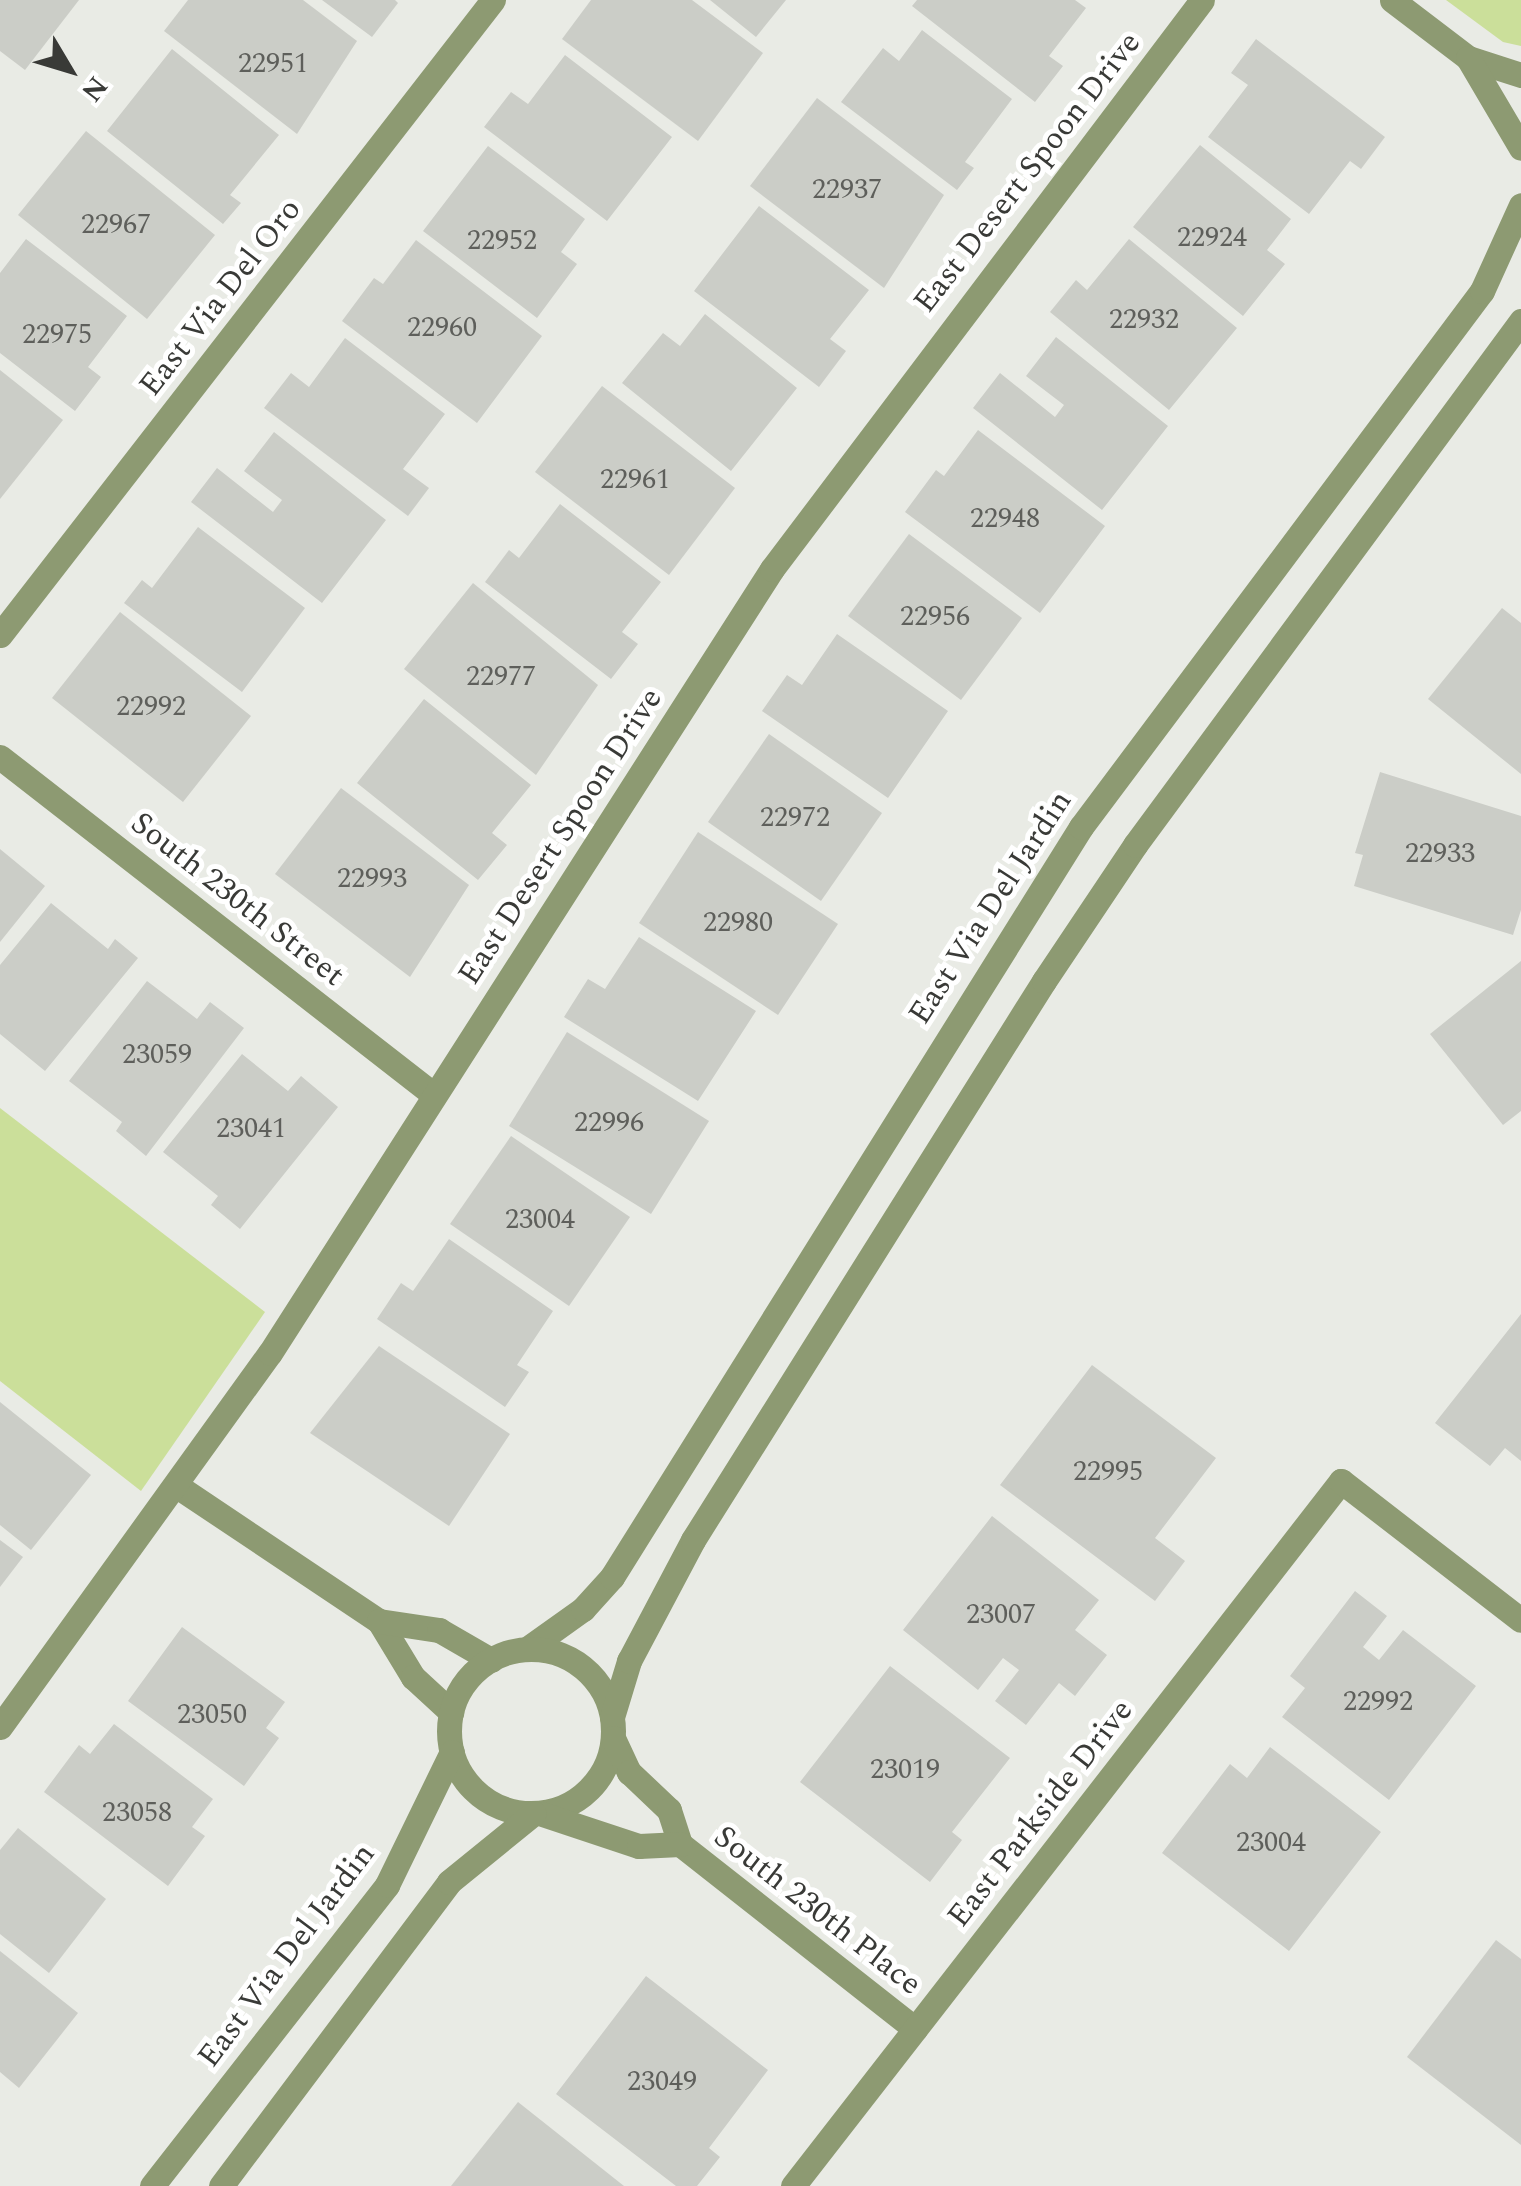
<!DOCTYPE html>
<html>
<head>
<meta charset="utf-8">
<style>
	body { margin:0 }
	#map { position:relative; width:1521px; height:2186px; overflow:hidden; background:#e9ebe5; font-family:Spectral,serif }
	div>[style] { position:absolute }
	.green>* { inset:0; background:#cbdf9a }
	.building>* { inset:0; background:#cbcdc7 }
	.minor>* { height:25px; margin:-12.5px; padding:0 12.5px; transform-origin:12.5px; border-radius:12.5px; background:#8d9a72 }
	.minor>.ring { margin:-12.5px; padding:0; box-sizing:content-box; background:none; border:25px solid #8d9a72; border-radius:50% }
	span { translate:-50% -50%; white-space:nowrap; text-align:center; line-height:1.15; -webkit-text-stroke:10px #fff; paint-order:stroke }
	.number-label { font-size:28px; color:#5e5f5b }
	.number-label span { -webkit-text-stroke-width:0 }
	.street-label { font-size:32px; color:#393a37 }
	.north { position:absolute; left:20px; top:20px; width:100px; height:100px; -webkit-text-stroke:8px #fff; paint-order:stroke; rotate:128deg; font-size:28px; font-weight:700; line-height:40px; text-align:center; color:#393a37 }
	.north::after { content:''; display:block; margin:auto; width:35px; height:45px; background:#393a37; clip-path:polygon(50% 0,100% 100%,50% 72%,0 100%) }
</style>
</head>
<body>
<div id="map">
	<div class="green">
		<div style="clip-path:polygon(1446px 0,1521px 0,1521px 46px,1503px 42px)"></div>
		<div style="clip-path:polygon(0 1108px,265px 1312px,141px 1491px,0 1381px)"></div>
	</div>
	<div class="building">
		<div style="clip-path:polygon(0 0,79px 0,25px 70px,0 51px)"></div>
		<div style="clip-path:polygon(188px 0,303px 0,357px 41px,297px 134px,164px 31px)"></div>
		<div style="clip-path:polygon(322px 0,395px 0,398px 3px,372px 37px)"></div>
		<div style="clip-path:polygon(591px 0,692px 0,763px 53px,698px 141px,562px 39px)"></div>
		<div style="clip-path:polygon(710px 0,786px 0,756px 37px)"></div>
		<div style="clip-path:polygon(917px 0,1075px 0,1086px 8px,1049px 56px,1063px 66px,1035px 102px,912px 6px)"></div>
		<div style="clip-path:polygon(922px 30px,1012px 99px,965px 162px,974px 168px,957px 190px,841px 102px,883px 48px,899px 61px)"></div>
		<div style="clip-path:polygon(1256px 39px,1385px 137px,1361px 169px,1350px 161px,1309px 214px,1208px 137px,1248px 85px,1231px 73px)"></div>
		<div style="clip-path:polygon(172px 49px,279px 135px,230px 195px,241px 203px,223px 224px,107px 131px)"></div>
		<div style="clip-path:polygon(565px 55px,672px 137px,607px 221px,484px 127px,511px 92px,528px 104px)"></div>
		<div style="clip-path:polygon(817px 98px,944px 195px,884px 288px,750px 186px)"></div>
		<div style="clip-path:polygon(86px 131px,215px 235px,147px 319px,18px 215px)"></div>
		<div style="clip-path:polygon(1200px 145px,1291px 219px,1267px 250px,1285px 264px,1243px 316px,1133px 227px)"></div>
		<div style="clip-path:polygon(488px 146px,585px 219px,561px 252px,577px 264px,537px 318px,423px 231px)"></div>
		<div style="clip-path:polygon(759px 206px,869px 290px,830px 339px,846px 351px,819px 387px,694px 291px)"></div>
		<div style="clip-path:polygon(26px 239px,127px 316px,88px 367px,101px 377px,75px 411px,0 353px,0 273px)"></div>
		<div style="clip-path:polygon(1129px 239px,1237px 328px,1169px 410px,1050px 312px,1076px 280px,1087px 290px)"></div>
		<div style="clip-path:polygon(416px 240px,542px 336px,477px 423px,342px 321px,374px 278px,383px 284px)"></div>
		<div style="clip-path:polygon(705px 314px,797px 388px,731px 471px,622px 383px,663px 333px,680px 346px)"></div>
		<div style="clip-path:polygon(1056px 337px,1168px 426px,1102px 510px,973px 408px,1000px 373px,1055px 417px,1064px 405px,1026px 376px)"></div>
		<div style="clip-path:polygon(345px 338px,445px 414px,403px 469px,429px 488px,408px 516px,264px 408px,291px 373px,309px 387px)"></div>
		<div style="clip-path:polygon(0 370px,63px 420px,0 499px)"></div>
		<div style="clip-path:polygon(602px 386px,735px 488px,669px 575px,535px 472px)"></div>
		<div style="clip-path:polygon(978px 430px,1105px 526px,1040px 613px,905px 512px,936px 470px,944px 476px)"></div>
		<div style="clip-path:polygon(274px 432px,386px 520px,322px 603px,191px 502px,217px 468px,273px 512px,282px 500px,244px 471px)"></div>
		<div style="clip-path:polygon(560px 504px,661px 582px,622px 632px,638px 644px,611px 679px,485px 582px,509px 550px,519px 558px)"></div>
		<div style="clip-path:polygon(198px 527px,305px 608px,242px 692px,124px 603px,142px 580px,152px 588px)"></div>
		<div style="clip-path:polygon(909px 534px,1022px 618px,961px 700px,848px 616px)"></div>
		<div style="clip-path:polygon(473px 583px,598px 685px,536px 775px,404px 669px)"></div>
		<div style="clip-path:polygon(1502px 608px,1521px 623px,1521px 774px,1428px 699px)"></div>
		<div style="clip-path:polygon(120px 612px,251px 716px,183px 802px,52px 698px)"></div>
		<div style="clip-path:polygon(837px 634px,948px 711px,888px 798px,762px 711px,787px 675px,802px 685px)"></div>
		<div style="clip-path:polygon(424px 699px,531px 785px,492px 833px,507px 845px,478px 880px,357px 783px)"></div>
		<div style="clip-path:polygon(769px 734px,882px 813px,821px 901px,708px 822px)"></div>
		<div style="clip-path:polygon(1380px 772px,1521px 816px,1521px 910px,1513px 935px,1354px 886px,1363px 855px,1355px 853px)"></div>
		<div style="clip-path:polygon(341px 788px,469px 885px,410px 977px,275px 874px)"></div>
		<div style="clip-path:polygon(698px 832px,838px 924px,778px 1015px,639px 923px)"></div>
		<div style="clip-path:polygon(0 849px,45px 886px,0 942px)"></div>
		<div style="clip-path:polygon(51px 903px,108px 949px,115px 939px,138px 958px,45px 1071px,0 1034px,0 965px)"></div>
		<div style="clip-path:polygon(639px 937px,756px 1011px,698px 1101px,564px 1017px,588px 979px,605px 989px)"></div>
		<div style="clip-path:polygon(1521px 961px,1521px 1111px,1503px 1125px,1430px 1034px)"></div>
		<div style="clip-path:polygon(147px 981px,197px 1019px,210px 1002px,244px 1028px,146px 1156px,116px 1131px,122px 1122px,69px 1081px)"></div>
		<div style="clip-path:polygon(567px 1032px,709px 1121px,651px 1214px,509px 1126px)"></div>
		<div style="clip-path:polygon(242px 1054px,288px 1091px,301px 1076px,338px 1107px,240px 1229px,211px 1205px,218px 1196px,163px 1152px)"></div>
		<div style="clip-path:polygon(511px 1136px,630px 1217px,569px 1306px,450px 1224px)"></div>
		<div style="clip-path:polygon(449px 1239px,553px 1311px,517px 1365px,529px 1372px,505px 1407px,377px 1319px,401px 1283px,413px 1291px)"></div>
		<div style="clip-path:polygon(1521px 1314px,1521px 1461px,1505px 1448px,1490px 1466px,1435px 1423px)"></div>
		<div style="clip-path:polygon(379px 1346px,510px 1434px,449px 1526px,310px 1433px)"></div>
		<div style="clip-path:polygon(1092px 1365px,1216px 1458px,1155px 1538px,1185px 1561px,1155px 1601px,1000px 1485px)"></div>
		<div style="clip-path:polygon(0 1402px,91px 1475px,31px 1550px,0 1525px)"></div>
		<div style="clip-path:polygon(992px 1516px,1099px 1600px,1075px 1630px,1107px 1655px,1075px 1696px,1059px 1683px,1026px 1725px,995px 1701px,1019px 1670px,1003px 1658px,978px 1690px,903px 1630px)"></div>
		<div style="clip-path:polygon(0 1540px,23px 1557px,0 1587px)"></div>
		<div style="clip-path:polygon(1355px 1591px,1387px 1616px,1363px 1647px,1379px 1660px,1403px 1630px,1476px 1686px,1389px 1800px,1282px 1717px,1305px 1688px,1290px 1676px)"></div>
		<div style="clip-path:polygon(182px 1627px,285px 1702px,266px 1728px,279px 1738px,244px 1786px,128px 1701px)"></div>
		<div style="clip-path:polygon(890px 1666px,1010px 1758px,952px 1832px,962px 1840px,930px 1882px,800px 1782px)"></div>
		<div style="clip-path:polygon(114px 1724px,213px 1799px,192px 1827px,205px 1836px,168px 1886px,44px 1792px,79px 1745px,90px 1754px)"></div>
		<div style="clip-path:polygon(1270px 1747px,1381px 1832px,1289px 1951px,1162px 1853px,1230px 1764px,1247px 1778px)"></div>
		<div style="clip-path:polygon(18px 1828px,106px 1899px,49px 1973px,0 1934px,0 1850px)"></div>
		<div style="clip-path:polygon(1496px 1940px,1521px 1959px,1521px 2145px,1407px 2057px)"></div>
		<div style="clip-path:polygon(0 1951px,78px 2013px,19px 2088px,0 2072px)"></div>
		<div style="clip-path:polygon(646px 1976px,768px 2070px,709px 2148px,720px 2157px,697px 2186px,676px 2186px,556px 2094px)"></div>
		<div style="clip-path:polygon(518px 2102px,624px 2186px,451px 2186px)"></div>
	</div>
	<div class="minor">
		<div style="left:1392px;top:0;width:96px;rotate:37.3deg"></div>
		<div style="left:1468px;top:58px;width:56px;rotate:17.8deg"></div>
		<div style="left:1468px;top:58px;width:104px;rotate:59.5deg"></div>
		<div style="left:0;top:635px;width:804px;rotate:-52.18deg"></div>
		<div style="left:0;top:757px;width:550px;rotate:37.91deg"></div>
		<div style="left:177px;top:1486px;width:243px;rotate:33.8deg"></div>
		<div style="left:379px;top:1621px;width:66px;rotate:58.7deg"></div>
		<div style="left:413px;top:1677px;width:52px;rotate:42.6deg"></div>
		<div style="left:379px;top:1621px;width:61px;rotate:8.5deg"></div>
		<div style="left:439px;top:1630px;width:60px;rotate:30deg"></div>
		<div style="left:527px;top:1649px;width:69px;rotate:-35.5deg"></div>
		<div style="left:583px;top:1609px;width:43px;rotate:-47.8deg"></div>
		<div style="left:612px;top:1577px;width:885px;rotate:-57.98deg"></div>
		<div style="left:1081px;top:827px;width:669px;rotate:-53.2deg"></div>
		<div style="left:1482px;top:291px;width:94px;rotate:-65.6deg"></div>
		<div class="ring" style="left:449px;top:1649px;width:139px;height:139px"></div>
		<div style="left:612px;top:1717px;width:59px;rotate:-73.1deg"></div>
		<div style="left:629px;top:1661px;width:137px;rotate:-62.1deg"></div>
		<div style="left:693px;top:1540px;width:660px;rotate:-57.88deg"></div>
		<div style="left:1044px;top:981px;width:164px;rotate:-56.2deg"></div>
		<div style="left:1135px;top:845px;width:651px;rotate:-53.62deg"></div>
		<div style="left:0;top:1727px;width:461px;rotate:-54.2deg"></div>
		<div style="left:270px;top:1353px;width:931px;rotate:-57.37deg"></div>
		<div style="left:772px;top:569px;width:713px;rotate:-52.92deg"></div>
		<div style="left:613px;top:1738px;width:38px;rotate:65deg"></div>
		<div style="left:629px;top:1772px;width:55px;rotate:43.5deg"></div>
		<div style="left:669px;top:1810px;width:36px;rotate:72deg"></div>
		<div style="left:680px;top:1844px;width:299px;rotate:38.2deg"></div>
		<div style="left:542px;top:1814px;width:102px;rotate:18.3deg"></div>
		<div style="left:639px;top:1846px;width:41px;rotate:-2.8deg"></div>
		<div style="left:152px;top:2186px;width:382px;rotate:-52deg"></div>
		<div style="left:387px;top:1885px;width:148px;rotate:-64deg"></div>
		<div style="left:221px;top:2186px;width:380px;rotate:-53.1deg"></div>
		<div style="left:449px;top:1882px;width:109px;rotate:-39.1deg"></div>
		<div style="left:793px;top:2186px;width:893px;rotate:-52.14deg"></div>
		<div style="left:1341px;top:1481px;width:227px;rotate:37.7deg"></div>
	</div>
	<div class="number-label">
		<span style="left:273px;top:64px">22951</span>
		<span style="left:847px;top:190px">22937</span>
		<span style="left:116px;top:225px">22967</span>
		<span style="left:1212px;top:238px">22924</span>
		<span style="left:502px;top:241px">22952</span>
		<span style="left:1144px;top:320px">22932</span>
		<span style="left:442px;top:328px">22960</span>
		<span style="left:57px;top:335px">22975</span>
		<span style="left:635px;top:480px">22961</span>
		<span style="left:1005px;top:519px">22948</span>
		<span style="left:935px;top:617px">22956</span>
		<span style="left:501px;top:677px">22977</span>
		<span style="left:151px;top:707px">22992</span>
		<span style="left:795px;top:818px">22972</span>
		<span style="left:1440px;top:854px">22933</span>
		<span style="left:372px;top:879px">22993</span>
		<span style="left:738px;top:923px">22980</span>
		<span style="left:157px;top:1055px">23059</span>
		<span style="left:609px;top:1123px">22996</span>
		<span style="left:251px;top:1129px">23041</span>
		<span style="left:540px;top:1220px">23004</span>
		<span style="left:1108px;top:1472px">22995</span>
		<span style="left:1001px;top:1615px">23007</span>
		<span style="left:1378px;top:1702px">22992</span>
		<span style="left:212px;top:1715px">23050</span>
		<span style="left:905px;top:1770px">23019</span>
		<span style="left:137px;top:1813px">23058</span>
		<span style="left:1271px;top:1843px">23004</span>
		<span style="left:662px;top:2082px">23049</span>
	</div>
	<div class="street-label">
		<span style="left:1028px;top:173px;rotate:-52deg">East Desert Spoon Drive</span>
		<span style="left:221px;top:298px;rotate:-52deg">East Via Del Oro</span>
		<span style="left:561px;top:837px;rotate:-57deg">East Desert Spoon Drive</span>
		<span style="left:237px;top:900px;rotate:38deg">South 230th Street</span>
		<span style="left:991px;top:908px;rotate:-57deg">East Via Del Jardin</span>
		<span style="left:1041px;top:1814px;rotate:-52deg">East Parkside Drive</span>
		<span style="left:817px;top:1911px;rotate:38deg">South 230th Place</span>
		<span style="left:287px;top:1956px;rotate:-53deg">East Via Del Jardin</span>
	</div>
	<div class="north">N</div>
</div>
</body>
</html>
